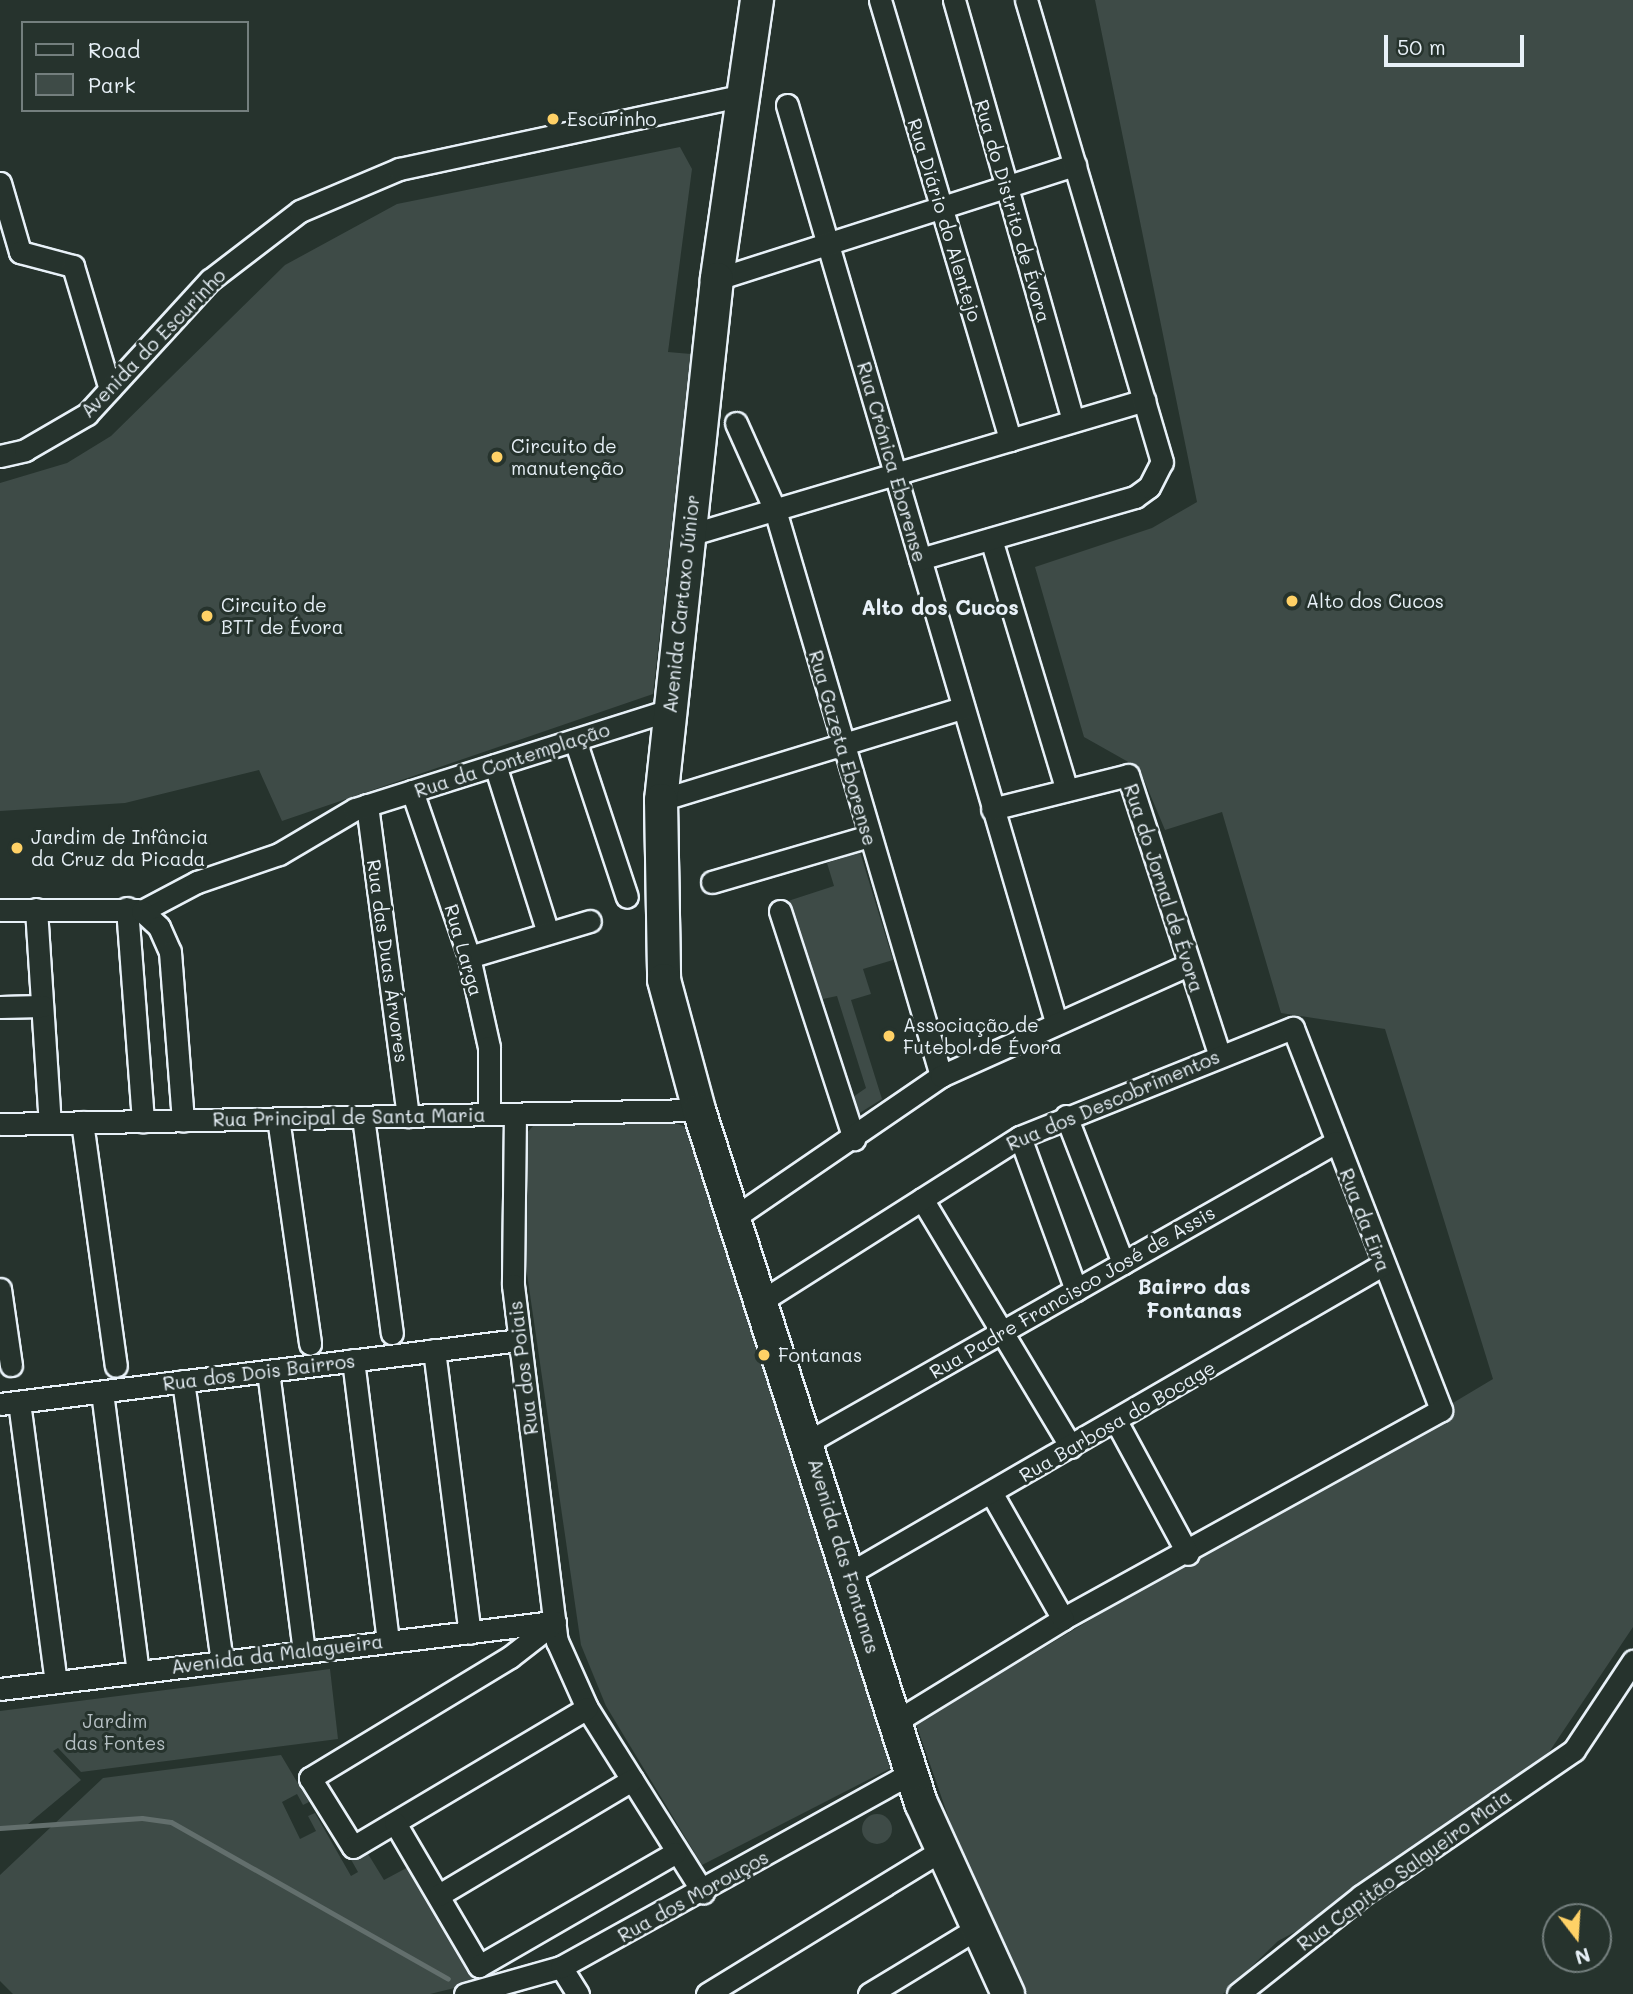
<!DOCTYPE html>
<html>
<head>
<meta charset="utf-8">
<style>
	body { margin:0 }
	#map { position:relative; width:1633px; height:1994px; overflow:hidden; background:#26332d; font-family:Mali,sans-serif }
	div>[style] { position:absolute }
	.green>* { inset:0; background:#3e4b47 }
	.round { border-radius:50% }
	.stream>* { height:5px; margin:-2.5px; padding:0 2.5px; transform-origin:2.5px; border-radius:2.5px; background:#636f6d }
	.roads { filter:drop-shadow(2px 0 #e8f1f8) drop-shadow(-2px 0 #e8f1f8) drop-shadow(0 2px #e8f1f8) drop-shadow(0 -2px #e8f1f8) }
	.street>* { height:21px; margin:-10.5px; padding:0 10.5px; transform-origin:10.5px; border-radius:10.5px; background:#26332d }
	.secondary>* { height:32px; margin:-16px; padding:0 16px; transform-origin:16px; border-radius:16px; background:#26332d }
	.dots>* { width:19px; height:19px; translate:-50% -50%; box-sizing:border-box; border:4px solid #26332d; border-radius:50% }
	span { translate:-50% -50%; white-space:nowrap; text-align:center; line-height:1.15; -webkit-text-stroke:6px #26332d; paint-order:stroke }
	.poi-label { font-size:19px; color:#e8f1f8 }
	.left { translate:0 -50%; text-align:left }
	.street-label { font-size:19px; color:#e8f1f8 }
	.park-label { font-size:19px; color:#b5bfc3 }
	.neighbourhood-label { font-size:21px; color:#e8f1f8; font-weight:700 }
	.legend { position:absolute; left:21px; top:21px; width:228px; height:91px; box-sizing:border-box; background:#26332d; border:2px solid #747f7e; margin:0; padding:9px 12px; list-style:none; font-size:21px; color:#e8f1f8 }
	.legend li { display:flex; align-items:center; gap:14px; height:35px }
	.legend b { width:35px; border:2px solid #747f7e }
	.north { position:absolute; left:1542px; top:1903px; width:70px; height:70px; box-sizing:border-box; background:#26332d; border:2px solid #747f7e; border-radius:50%; rotate:163deg; font-size:19px; font-weight:700; line-height:28px; text-align:center; color:#e8f1f8 }
	.north::after { content:''; display:block; margin:auto; width:24px; height:32px; background:#ffd166; clip-path:polygon(50% 0,100% 100%,50% 72%,0 100%) }
	.scale { position:absolute; left:1384px; top:35px; width:140px; height:32px; box-sizing:border-box; border:4px solid #e8f1f8; border-top:0; padding-left:9px; font-size:21px; line-height:24px; white-space:nowrap; color:#e8f1f8; -webkit-text-stroke:5px #26332d; paint-order:stroke }
</style>
</head>
<body>
<div id="map">
	<div class="green">
		<div style="clip-path:polygon(1095px 0,1633px 0,1633px 1627px,1531px 1779px,1473px 1836px,1278px 1941px,1223px 1994px,1010px 1994px,916px 1724px,1493px 1379px,1385px 1029px,1281px 1013px,1222px 812px,1165px 830px,1139px 768px,1084px 737px,1035px 567px,1152px 528px,1197px 502px)"></div>
		<div style="clip-path:polygon(680px 147px,692px 169px,668px 352px,691px 354px,653px 694px,282px 821px,259px 770px,125px 803px,0 811px,0 483px,67px 463px,111px 436px,285px 265px,397px 204px)"></div>
		<div style="clip-path:polygon(860px 852px,893px 960px,863px 969px,871px 994px,851px 1000px,882px 1099px,858px 1114px,853px 1097px,866px 1088px,837px 996px,818px 1000px,788px 901px,834px 886px,827px 863px)"></div>
		<div style="clip-path:polygon(668px 1120px,688px 1128px,895px 1766px,702px 1865px,606px 1706px,581px 1645px,518px 1212px,524px 1136px,533px 1126px)"></div>
		<div style="clip-path:polygon(330px 1669px,338px 1739px,81px 1772px,58px 1748px,53px 1751px,81px 1780px,27px 1825px,0 1828px,0 1711px)"></div>
		<div style="clip-path:polygon(281px 1755px,309px 1802px,303px 1805px,297px 1794px,282px 1802px,300px 1839px,316px 1831px,308px 1816px,315px 1813px,351px 1876px,358px 1872px,349px 1856px,365px 1849px,384px 1880px,412px 1865px,479px 1982px,430px 1994px,13px 1994px,0 1981px,0 1875px,103px 1778px)"></div>
		<div class="round" style="left:862px;top:1814px;width:30px;height:30px"></div>
	</div>
	<div class="stream">
		<div style="left:0;top:1828px;width:142px;rotate:-4deg"></div>
		<div style="left:142px;top:1818px;width:29px;rotate:8deg"></div>
		<div style="left:171px;top:1822px;width:318px;rotate:29.5deg"></div>
	</div>
	<div class="roads">
		<div class="street">
			<div style="left:880px;top:0;width:459px;rotate:73.5deg"></div>
			<div style="left:954px;top:0;width:437px;rotate:74.2deg"></div>
			<div style="left:787px;top:105px;width:956px;rotate:73.65deg"></div>
			<div style="left:0;top:183px;width:72px;rotate:73.8deg"></div>
			<div style="left:20px;top:252px;width:55px;rotate:14.8deg"></div>
			<div style="left:73px;top:266px;width:128px;rotate:73.3deg"></div>
			<div style="left:717px;top:279px;width:376px;rotate:-17.7deg"></div>
			<div style="left:736px;top:423px;width:95px;rotate:65.9deg"></div>
			<div style="left:775px;top:510px;width:590px;rotate:73.65deg"></div>
			<div style="left:0;top:456px;width:26px;rotate:-13deg"></div>
			<div style="left:25px;top:450px;width:72px;rotate:-30.1deg"></div>
			<div style="left:87px;top:414px;width:182px;rotate:-47.5deg"></div>
			<div style="left:210px;top:280px;width:113px;rotate:-37.5deg"></div>
			<div style="left:300px;top:211px;width:108px;rotate:-23deg"></div>
			<div style="left:399px;top:169px;width:352px;rotate:-12.1deg"></div>
			<div style="left:689px;top:535px;width:475px;rotate:-16.5deg"></div>
			<div style="left:991px;top:539px;width:262px;rotate:73.2deg"></div>
			<div style="left:920px;top:559px;width:224px;rotate:-16.1deg"></div>
			<div style="left:1135px;top:497px;width:17px;rotate:-36deg"></div>
			<div style="left:1149px;top:487px;width:28px;rotate:-63deg"></div>
			<div style="left:1162px;top:462px;width:482px;rotate:-106.4deg"></div>
			<div style="left:575px;top:740px;width:165px;rotate:71.7deg"></div>
			<div style="left:495px;top:765px;width:176px;rotate:72.5deg"></div>
			<div style="left:412px;top:791px;width:176px;rotate:71deg"></div>
			<div style="left:469px;top:957px;width:92px;rotate:77.5deg"></div>
			<div style="left:489px;top:1047px;width:67px;rotate:90deg"></div>
			<div style="left:661px;top:800px;width:315px;rotate:-17deg"></div>
			<div style="left:367px;top:805px;width:314px;rotate:82.5deg"></div>
			<div style="left:992px;top:809px;width:140px;rotate:-14deg"></div>
			<div style="left:1128px;top:775px;width:293px;rotate:71.9deg"></div>
			<div style="left:712px;top:882px;width:164px;rotate:-16.3deg"></div>
			<div style="left:127px;top:908px;width:214px;rotate:85.7deg"></div>
			<div style="left:36px;top:909px;width:214px;rotate:86.3deg"></div>
			<div style="left:0;top:910px;width:138px"></div>
			<div style="left:142px;top:911px;width:62px;rotate:-27.8deg"></div>
			<div style="left:197px;top:882px;width:87px;rotate:-18.9deg"></div>
			<div style="left:279px;top:854px;width:88px;rotate:-30.6deg"></div>
			<div style="left:355px;top:809px;width:329px;rotate:-17.5deg"></div>
			<div style="left:142px;top:911px;width:23px;rotate:43deg"></div>
			<div style="left:159px;top:927px;width:27px;rotate:66deg"></div>
			<div style="left:170px;top:952px;width:169px;rotate:85.6deg"></div>
			<div style="left:780px;top:911px;width:240px;rotate:72deg"></div>
			<div style="left:469px;top:957px;width:126px;rotate:-16.6deg"></div>
			<div style="left:0;top:1007px;width:42px;rotate:-1.4deg"></div>
			<div style="left:515px;top:1114px;width:171px;rotate:90.7deg"></div>
			<div style="left:513px;top:1285px;width:359px;rotate:83deg"></div>
			<div style="left:557px;top:1641px;width:73px;rotate:65.9deg"></div>
			<div style="left:587px;top:1708px;width:218px;rotate:57.8deg"></div>
			<div style="left:1066px;top:1116px;width:158px;rotate:68.8deg"></div>
			<div style="left:363px;top:1117px;width:218px;rotate:82.4deg"></div>
			<div style="left:278px;top:1118px;width:228px;rotate:81.9deg"></div>
			<div style="left:82px;top:1122px;width:246px;rotate:82.1deg"></div>
			<div style="left:0;top:1124px;width:699px;rotate:-1.15deg"></div>
			<div style="left:1020px;top:1137px;width:163px;rotate:69.9deg"></div>
			<div style="left:922px;top:1199px;width:289px;rotate:59deg"></div>
			<div style="left:735px;top:1217px;width:250px;rotate:-34.4deg"></div>
			<div style="left:941px;top:1076px;width:271px;rotate:-24.2deg"></div>
			<div style="left:0;top:1289px;width:77px;rotate:81.8deg"></div>
			<div style="left:763px;top:1300px;width:304px;rotate:-32.4deg"></div>
			<div style="left:1020px;top:1137px;width:294px;rotate:-21.8deg"></div>
			<div style="left:1293px;top:1028px;width:410px;rotate:68.8deg"></div>
			<div style="left:1441px;top:1410px;width:432px;rotate:151.1deg"></div>
			<div style="left:1063px;top:1619px;width:197px;rotate:148.5deg"></div>
			<div style="left:434px;top:1350px;width:285px;rotate:82.8deg"></div>
			<div style="left:353px;top:1360px;width:283px;rotate:82.9deg"></div>
			<div style="left:268px;top:1371px;width:282px;rotate:82.7deg"></div>
			<div style="left:183px;top:1381px;width:283px;rotate:82.1deg"></div>
			<div style="left:102px;top:1392px;width:282px;rotate:82.7deg"></div>
			<div style="left:19px;top:1402px;width:282px;rotate:82.5deg"></div>
			<div style="left:0;top:1404px;width:523px;rotate:-7.03deg"></div>
			<div style="left:1116px;top:1421px;width:151px;rotate:61.6deg"></div>
			<div style="left:808px;top:1442px;width:607px;rotate:-29.6deg"></div>
			<div style="left:992px;top:1494px;width:144px;rotate:60.4deg"></div>
			<div style="left:850px;top:1573px;width:615px;rotate:-30.07deg"></div>
			<div style="left:555px;top:1622px;width:57px;rotate:142.1deg"></div>
			<div style="left:510px;top:1657px;width:234px;rotate:148.8deg"></div>
			<div style="left:310px;top:1778px;width:81px;rotate:58.1deg"></div>
			<div style="left:353px;top:1847px;width:272px;rotate:-30.7deg"></div>
			<div style="left:0;top:1689px;width:557px;rotate:-6.91deg"></div>
			<div style="left:395px;top:1823px;width:166px;rotate:59.6deg"></div>
			<div style="left:479px;top:1966px;width:226px;rotate:-30deg"></div>
			<div style="left:439px;top:1895px;width:225px;rotate:-30.8deg"></div>
			<div style="left:561px;top:1967px;width:32px;rotate:58deg"></div>
			<div style="left:465px;top:1994px;width:100px;rotate:-15.7deg"></div>
			<div style="left:561px;top:1967px;width:400px;rotate:-29deg"></div>
			<div style="left:707px;top:1994px;width:273px;rotate:-31.5deg"></div>
			<div style="left:869px;top:1994px;width:131px;rotate:-31.3deg"></div>
			<div style="left:1238px;top:1994px;width:157px;rotate:-38.5deg"></div>
			<div style="left:1361px;top:1896px;width:258px;rotate:-34.4deg"></div>
			<div style="left:1574px;top:1750px;width:107px;rotate:-56.5deg"></div>
		</div>
		<div class="secondary">
			<div style="left:757px;top:0;width:282px;rotate:98.2deg"></div>
			<div style="left:717px;top:279px;width:524px;rotate:96.13deg"></div>
			<div style="left:661px;top:800px;width:180px;rotate:89deg"></div>
			<div style="left:664px;top:980px;width:135px;rotate:74.9deg"></div>
			<div style="left:699px;top:1110px;width:728px;rotate:72.24deg"></div>
			<div style="left:921px;top:1803px;width:210px;rotate:65.5deg"></div>
		</div>
	</div>
	<div class="dots">
		<div style="left:553px;top:119px;background:#ffd166"></div>
		<div style="left:497px;top:457px;background:#ffd166"></div>
		<div style="left:1292px;top:601px;background:#ffd166"></div>
		<div style="left:207px;top:616px;background:#ffd166"></div>
		<div style="left:17px;top:848px;background:#ffd166"></div>
		<div style="left:889px;top:1036px;background:#ffd166"></div>
		<div style="left:764px;top:1355px;background:#ffd166"></div>
	</div>
	<div class="poi-label">
		<span class="left" style="left:567px;top:119px">Escurinho</span>
		<span class="left" style="left:511px;top:457px">Circuito de<br>manutenção</span>
		<span class="left" style="left:1306px;top:601px">Alto dos Cucos</span>
		<span class="left" style="left:221px;top:616px">Circuito de<br>BTT de Évora</span>
		<span class="left" style="left:31px;top:848px">Jardim de Infância<br>da Cruz da Picada</span>
		<span class="left" style="left:903px;top:1036px">Associação de<br>Futebol de Évora</span>
		<span class="left" style="left:778px;top:1355px">Fontanas</span>
	</div>
	<div class="street-label">
		<span style="left:1013px;top:211px;rotate:74deg">Rua do Distrito de Évora</span>
		<span style="left:945px;top:220px;rotate:73deg">Rua Diário do Alentejo</span>
		<span style="left:153px;top:343px;rotate:-46deg">Avenida do Escurinho</span>
		<span style="left:892px;top:462px;rotate:74deg">Rua Crónica Eborense</span>
		<span style="left:681px;top:604px;rotate:-84deg">Avenida Cartaxo Júnior</span>
		<span style="left:843px;top:748px;rotate:74deg">Rua Gazeta Eborense</span>
		<span style="left:512px;top:760px;rotate:-18deg">Rua da Contemplação</span>
		<span style="left:1164px;top:888px;rotate:72deg">Rua do Jornal de Évora</span>
		<span style="left:464px;top:950px;rotate:74deg">Rua Larga</span>
		<span style="left:388px;top:961px;rotate:82deg">Rua das Duas Árvores</span>
		<span style="left:1113px;top:1100px;rotate:-23deg">Rua dos Descobrimentos</span>
		<span style="left:349px;top:1117px;rotate:-1deg">Rua Principal de Santa Maria</span>
		<span style="left:1365px;top:1220px;rotate:69deg">Rua da Eira</span>
		<span style="left:1072px;top:1292px;rotate:-30deg">Rua Padre Francisco José de Assis</span>
		<span style="left:523px;top:1368px;rotate:-97deg">Rua dos Poiais</span>
		<span style="left:259px;top:1372px;rotate:-7deg">Rua dos Dois Bairros</span>
		<span style="left:1117px;top:1421px;rotate:-30deg">Rua Barbosa do Bocage</span>
		<span style="left:844px;top:1556px;rotate:73deg">Avenida das Fontanas</span>
		<span style="left:277px;top:1654px;rotate:-7deg">Avenida da Malagueira</span>
		<span style="left:1404px;top:1870px;rotate:-36deg">Rua Capitão Salgueiro Maia</span>
		<span style="left:693px;top:1896px;rotate:-29deg">Rua dos Morouços</span>
	</div>
	<div class="park-label">
		<span style="left:115px;top:1732px">Jardim<br>das Fontes</span>
	</div>
	<div class="neighbourhood-label">
		<span style="left:940px;top:607px">Alto dos Cucos</span>
		<span style="left:1194px;top:1298px">Bairro das<br>Fontanas</span>
	</div>
	<ul class="legend">
	<li><b style="height:9px;background:#26332d"></b>Road</li>
	<li><b style="height:19px;background:#3e4b47"></b>Park</li>
	</ul>
	<div class="north">N</div>
	<div class="scale">50 m</div>
</div>
</body>
</html>
